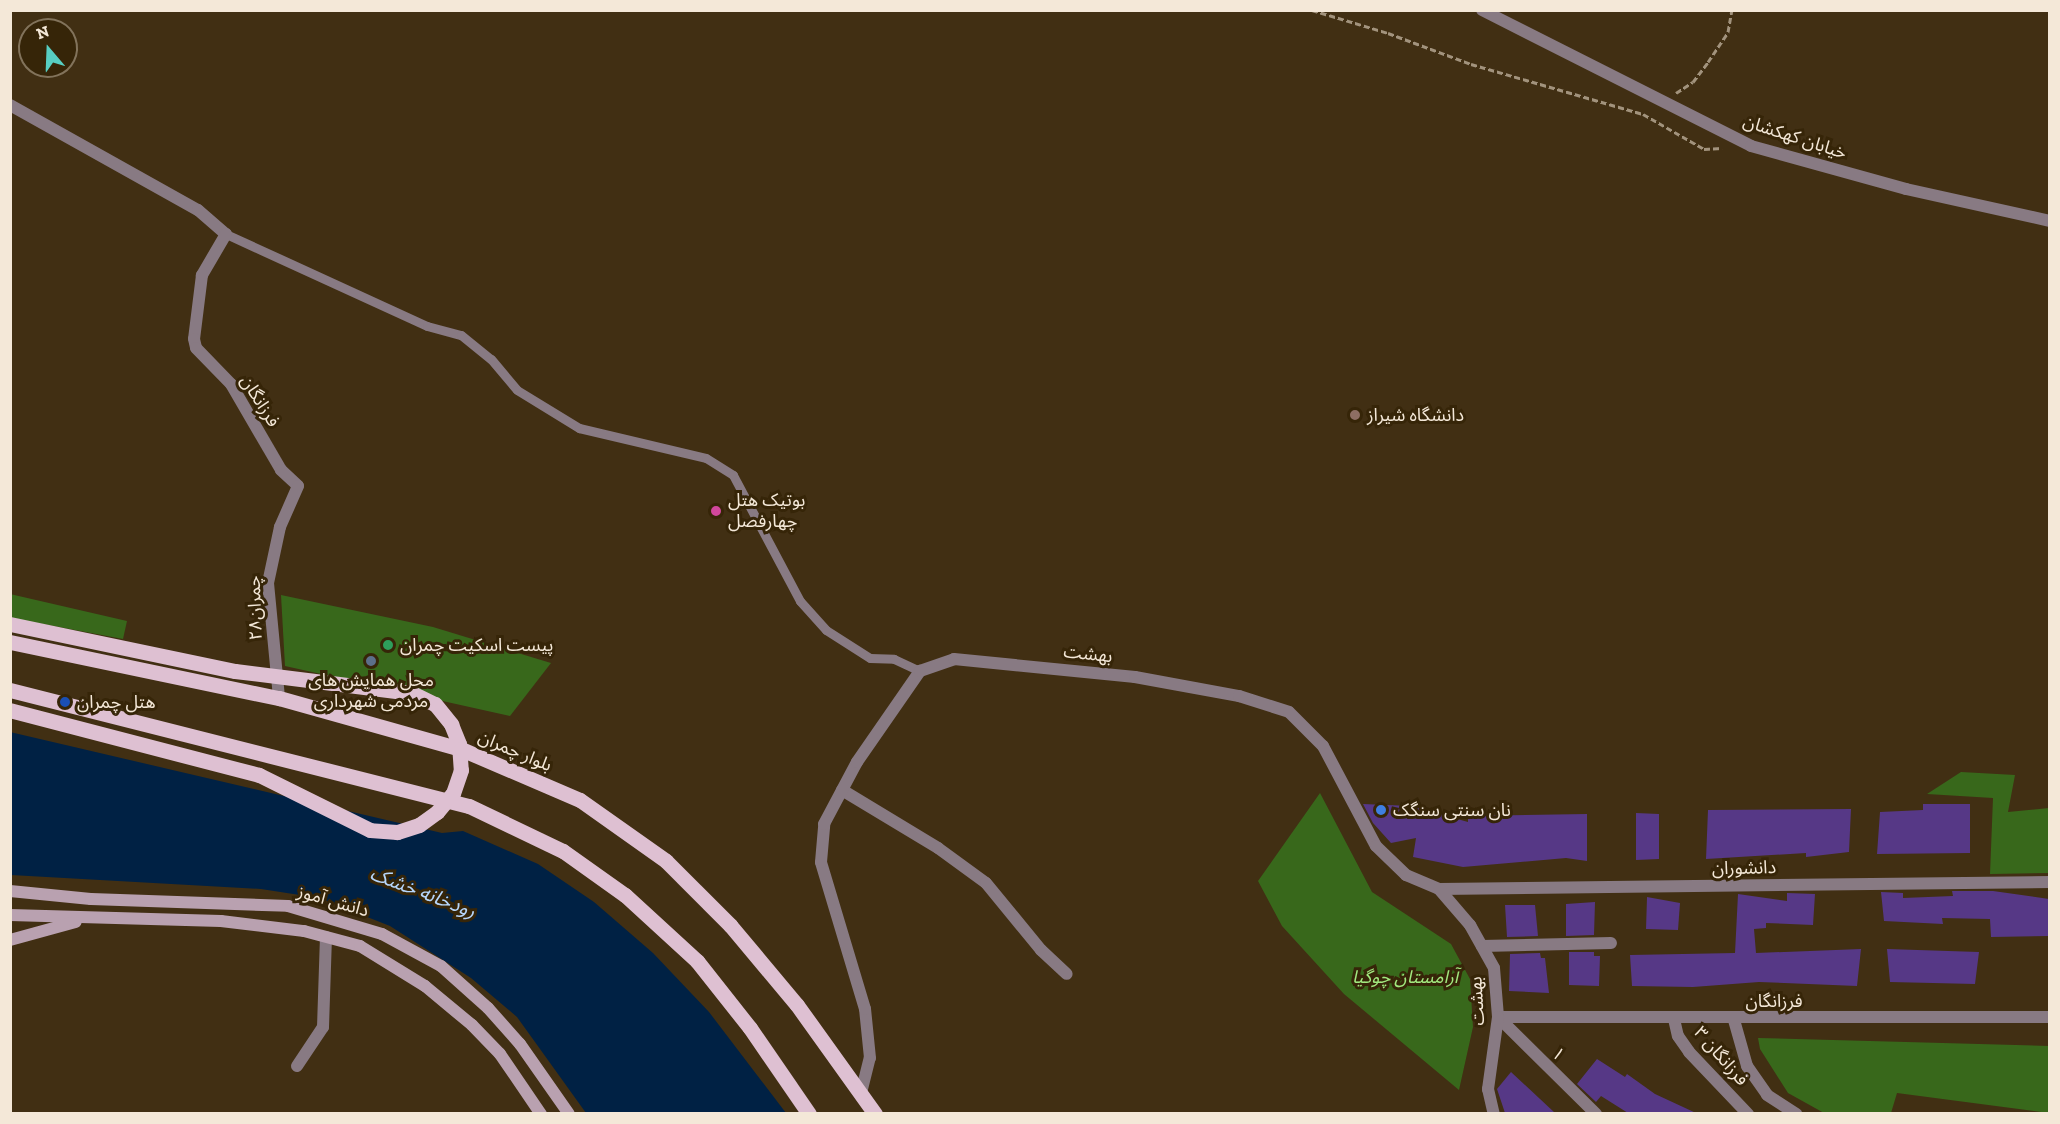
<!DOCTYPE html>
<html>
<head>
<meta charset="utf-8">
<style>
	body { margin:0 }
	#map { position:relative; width:2060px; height:1124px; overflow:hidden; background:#412f13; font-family:"Zilla Slab","Noto Sans Arabic",serif }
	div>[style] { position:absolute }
	.green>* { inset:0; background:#38681b }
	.water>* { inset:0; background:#002144 }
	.building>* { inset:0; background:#563886 }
	.path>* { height:3px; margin-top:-1.5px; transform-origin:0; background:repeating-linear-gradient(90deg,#a2937d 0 6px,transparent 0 9px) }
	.service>* { height:9px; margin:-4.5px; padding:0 4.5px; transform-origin:4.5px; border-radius:4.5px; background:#887a83 }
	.minor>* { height:12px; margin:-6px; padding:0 6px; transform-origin:6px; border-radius:6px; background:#887a83 }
	.tertiary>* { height:12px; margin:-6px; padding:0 6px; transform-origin:6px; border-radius:6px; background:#887a83 }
	.secondary>* { height:12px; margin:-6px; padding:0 6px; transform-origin:6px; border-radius:6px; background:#b9a1b0 }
	.primary>* { height:15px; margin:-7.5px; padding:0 7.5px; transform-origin:7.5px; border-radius:7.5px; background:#dec0d2 }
	.dots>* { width:16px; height:16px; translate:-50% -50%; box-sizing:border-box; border:3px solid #362508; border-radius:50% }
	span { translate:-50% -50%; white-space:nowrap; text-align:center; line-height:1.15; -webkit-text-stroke:6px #362508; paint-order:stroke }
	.street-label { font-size:18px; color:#f4e8d8 }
	.poi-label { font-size:18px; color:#f4e8d8 }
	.left { translate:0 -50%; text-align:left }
	.park-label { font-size:18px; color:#a2e97f; font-style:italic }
	.water-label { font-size:20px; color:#b6d6fb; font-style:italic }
	.frame { position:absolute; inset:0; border:12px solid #f4e8d8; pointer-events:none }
	.north { position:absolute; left:18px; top:18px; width:60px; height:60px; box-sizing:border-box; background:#362508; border:2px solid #82735b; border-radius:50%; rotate:341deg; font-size:16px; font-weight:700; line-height:24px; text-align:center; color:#f4e8d8 }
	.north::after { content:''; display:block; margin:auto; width:21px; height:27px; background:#57cec2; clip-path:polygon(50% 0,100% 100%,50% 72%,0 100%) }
</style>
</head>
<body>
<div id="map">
	<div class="green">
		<div style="clip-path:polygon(10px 594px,127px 621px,123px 639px,11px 618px)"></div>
		<div style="clip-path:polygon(281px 595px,433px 627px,551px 663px,510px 716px,285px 666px)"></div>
		<div style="clip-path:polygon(1961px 772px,2015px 775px,2008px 812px,2049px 808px,2049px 873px,1990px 874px,1993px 798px,1927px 794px)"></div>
		<div style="clip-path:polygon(1320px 793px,1372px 892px,1451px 944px,1470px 979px,1473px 1027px,1459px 1090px,1344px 994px,1282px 926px,1258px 881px)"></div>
		<div style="clip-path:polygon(1758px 1038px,2049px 1046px,2049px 1113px,1897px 1093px,1891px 1113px,1824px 1113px,1788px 1093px,1760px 1049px)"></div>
	</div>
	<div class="water">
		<div style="clip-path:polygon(10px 732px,442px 833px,463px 831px,538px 864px,594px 902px,653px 953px,709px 1012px,786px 1113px,586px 1113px,517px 1017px,471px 978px,390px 926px,319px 898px,261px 889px,11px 875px)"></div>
	</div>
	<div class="building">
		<div style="clip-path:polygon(1363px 804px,1411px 806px,1468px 822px,1468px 816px,1587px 814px,1587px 861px,1566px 858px,1463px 867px,1413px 857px,1416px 838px,1391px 843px,1373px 823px)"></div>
		<div style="clip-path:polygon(1923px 804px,1970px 804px,1970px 853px,1877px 854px,1880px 812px,1923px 810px)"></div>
		<div style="clip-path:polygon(1851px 809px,1849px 852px,1806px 857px,1806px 853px,1706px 859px,1708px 810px)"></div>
		<div style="clip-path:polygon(1636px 813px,1659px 814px,1659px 859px,1636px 860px)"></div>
		<div style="clip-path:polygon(1952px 891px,1993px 891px,2049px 899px,2049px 936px,1991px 937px,1990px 919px,1942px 918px,1943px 924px,1884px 921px,1881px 892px,1903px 893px,1903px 898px,1953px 896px)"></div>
		<div style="clip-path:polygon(1787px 893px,1815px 894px,1813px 925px,1766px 923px,1766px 928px,1754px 929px,1756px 953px,1861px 949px,1857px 986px,1759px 982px,1693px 987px,1632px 986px,1630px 955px,1735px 953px,1738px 894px,1787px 901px)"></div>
		<div style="clip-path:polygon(1647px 897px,1680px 903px,1678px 930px,1646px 929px)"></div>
		<div style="clip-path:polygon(1595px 902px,1594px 935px,1566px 936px,1566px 904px)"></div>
		<div style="clip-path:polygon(1505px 905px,1535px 905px,1538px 936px,1507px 937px)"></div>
		<div style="clip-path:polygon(1887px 949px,1979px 952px,1975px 984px,1890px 982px)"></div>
		<div style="clip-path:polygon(1569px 952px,1594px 952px,1594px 956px,1600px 956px,1599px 986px,1569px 985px)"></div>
		<div style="clip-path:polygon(1540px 953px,1541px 958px,1545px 958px,1549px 993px,1509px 991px,1510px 954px)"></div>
		<div style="clip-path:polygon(1597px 1059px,1625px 1077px,1627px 1074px,1655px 1094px,1696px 1113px,1628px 1113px,1601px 1096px,1596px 1102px,1577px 1084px)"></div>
		<div style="clip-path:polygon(1511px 1072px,1555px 1113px,1505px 1113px,1497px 1089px)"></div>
	</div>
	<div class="path">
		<div style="left:1312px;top:10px;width:79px;rotate:16.8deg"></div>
		<div style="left:1388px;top:33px;width:89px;rotate:20.5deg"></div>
		<div style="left:1471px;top:64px;width:179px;rotate:16.2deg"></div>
		<div style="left:1643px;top:114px;width:70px;rotate:29.8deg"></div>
		<div style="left:1704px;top:149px;width:18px;rotate:-3deg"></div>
		<div style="left:1676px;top:93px;width:20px;rotate:-33deg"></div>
		<div style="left:1693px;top:82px;width:25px;rotate:-53deg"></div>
		<div style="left:1708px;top:62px;width:36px;rotate:-56deg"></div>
		<div style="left:1728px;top:32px;width:22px;rotate:-80deg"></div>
	</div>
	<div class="service">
		<div style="left:226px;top:234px;width:221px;rotate:24.6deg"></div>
		<div style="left:427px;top:326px;width:35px;rotate:15deg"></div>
		<div style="left:461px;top:335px;width:38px;rotate:39deg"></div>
		<div style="left:491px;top:359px;width:40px;rotate:50deg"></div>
		<div style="left:517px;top:390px;width:73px;rotate:31.5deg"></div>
		<div style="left:579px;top:428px;width:130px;rotate:13.3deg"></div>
		<div style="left:706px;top:458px;width:32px;rotate:32deg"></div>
		<div style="left:733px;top:475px;width:143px;rotate:62deg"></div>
		<div style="left:800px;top:601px;width:39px;rotate:48deg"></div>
		<div style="left:826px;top:630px;width:52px;rotate:32.5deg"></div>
		<div style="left:870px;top:658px;width:24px;rotate:2deg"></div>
		<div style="left:894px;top:659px;width:29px;rotate:25deg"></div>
	</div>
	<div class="minor">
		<div style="left:1482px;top:10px;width:301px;rotate:26.8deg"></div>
		<div style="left:1751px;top:146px;width:161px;rotate:15.5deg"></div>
		<div style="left:1906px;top:189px;width:148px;rotate:12.5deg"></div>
		<div style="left:10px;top:105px;width:215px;rotate:29.2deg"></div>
		<div style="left:198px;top:210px;width:37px;rotate:41deg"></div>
		<div style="left:226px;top:234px;width:48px;rotate:120.3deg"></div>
		<div style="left:202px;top:275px;width:64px;rotate:97.1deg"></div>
		<div style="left:194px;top:339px;width:9px;rotate:77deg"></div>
		<div style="left:196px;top:348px;width:50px;rotate:45.8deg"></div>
		<div style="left:231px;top:384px;width:99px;rotate:59.8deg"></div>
		<div style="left:281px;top:470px;width:23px;rotate:43deg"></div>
		<div style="left:298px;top:486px;width:45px;rotate:113.7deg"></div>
		<div style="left:280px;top:527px;width:57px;rotate:102.1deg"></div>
		<div style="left:268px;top:583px;width:116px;rotate:84.5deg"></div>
		<div style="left:842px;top:790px;width:112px;rotate:31.1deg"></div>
		<div style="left:938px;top:848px;width:59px;rotate:36.1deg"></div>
		<div style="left:986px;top:883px;width:87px;rotate:50.6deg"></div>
		<div style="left:1041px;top:950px;width:35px;rotate:43deg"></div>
		<div style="left:1439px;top:889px;width:611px;rotate:-0.66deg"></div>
		<div style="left:1482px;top:946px;width:129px;rotate:-1.3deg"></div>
		<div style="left:1498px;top:1017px;width:138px;rotate:44.7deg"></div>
		<div style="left:1674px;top:1019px;width:17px;rotate:77deg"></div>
		<div style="left:1678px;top:1036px;width:19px;rotate:55deg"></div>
		<div style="left:1689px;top:1052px;width:86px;rotate:46.4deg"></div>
		<div style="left:1734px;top:1020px;width:48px;rotate:74.2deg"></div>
		<div style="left:1747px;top:1066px;width:35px;rotate:55deg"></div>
		<div style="left:1767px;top:1095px;width:35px;rotate:33deg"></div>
		<div style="left:297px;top:1066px;width:47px;rotate:-56.3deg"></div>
		<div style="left:323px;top:1027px;width:90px;rotate:-88.1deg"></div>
	</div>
	<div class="tertiary">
		<div style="left:1498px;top:1017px;width:552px"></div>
		<div style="left:861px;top:1093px;width:36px;rotate:-76deg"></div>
		<div style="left:870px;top:1058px;width:49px;rotate:-95.8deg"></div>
		<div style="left:865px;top:1009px;width:153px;rotate:-106.7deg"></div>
		<div style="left:821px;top:862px;width:38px;rotate:-85deg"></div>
		<div style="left:824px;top:824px;width:70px;rotate:-62deg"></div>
		<div style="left:857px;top:762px;width:111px;rotate:-55.3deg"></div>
		<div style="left:920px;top:671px;width:36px;rotate:-19deg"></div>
		<div style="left:954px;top:659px;width:182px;rotate:5.7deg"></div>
		<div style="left:1135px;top:677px;width:106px;rotate:10.4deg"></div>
		<div style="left:1239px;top:696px;width:52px;rotate:17.7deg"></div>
		<div style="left:1289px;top:712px;width:48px;rotate:45deg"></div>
		<div style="left:1323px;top:746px;width:113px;rotate:62.1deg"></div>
		<div style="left:1376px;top:846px;width:42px;rotate:44deg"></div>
		<div style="left:1406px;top:875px;width:36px;rotate:23deg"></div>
		<div style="left:1439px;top:889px;width:48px;rotate:49.3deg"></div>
		<div style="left:1470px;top:925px;width:49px;rotate:60.8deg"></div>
		<div style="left:1494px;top:968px;width:49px;rotate:85.3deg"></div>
		<div style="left:1498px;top:1017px;width:73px;rotate:97.9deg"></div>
		<div style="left:1488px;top:1089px;width:26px;rotate:77deg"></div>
	</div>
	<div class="secondary">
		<div style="left:10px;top:891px;width:81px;rotate:5.6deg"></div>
		<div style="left:91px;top:899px;width:197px;rotate:2deg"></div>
		<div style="left:288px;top:906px;width:98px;rotate:16.6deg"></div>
		<div style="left:382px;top:934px;width:67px;rotate:28.5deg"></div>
		<div style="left:441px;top:966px;width:63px;rotate:41.8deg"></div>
		<div style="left:488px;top:1008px;width:48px;rotate:48.4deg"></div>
		<div style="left:520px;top:1044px;width:85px;rotate:55deg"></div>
		<div style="left:10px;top:915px;width:211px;rotate:1.6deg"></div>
		<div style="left:221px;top:921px;width:84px;rotate:6.9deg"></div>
		<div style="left:304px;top:931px;width:58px;rotate:15deg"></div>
		<div style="left:360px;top:946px;width:76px;rotate:31.6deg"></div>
		<div style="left:425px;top:986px;width:61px;rotate:39.7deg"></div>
		<div style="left:472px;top:1025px;width:40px;rotate:46deg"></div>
		<div style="left:500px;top:1054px;width:73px;rotate:55.7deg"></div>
		<div style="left:10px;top:940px;width:68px;rotate:-15.3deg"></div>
	</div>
	<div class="primary">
		<div style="left:10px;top:624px;width:230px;rotate:11.8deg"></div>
		<div style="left:235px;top:671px;width:178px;rotate:7.1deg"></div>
		<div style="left:412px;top:693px;width:25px;rotate:26deg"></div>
		<div style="left:435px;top:704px;width:26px;rotate:51deg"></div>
		<div style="left:451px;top:724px;width:22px;rotate:68deg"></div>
		<div style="left:459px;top:744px;width:26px;rotate:86deg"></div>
		<div style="left:461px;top:770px;width:24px;rotate:109deg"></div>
		<div style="left:453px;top:793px;width:25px;rotate:130deg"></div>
		<div style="left:437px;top:812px;width:22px;rotate:144deg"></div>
		<div style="left:419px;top:825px;width:23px;rotate:162deg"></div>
		<div style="left:397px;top:832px;width:27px;rotate:-176deg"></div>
		<div style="left:370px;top:830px;width:124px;rotate:-153.6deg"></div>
		<div style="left:259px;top:775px;width:257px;rotate:-165.4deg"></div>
		<div style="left:10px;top:642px;width:275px;rotate:11.8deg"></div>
		<div style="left:279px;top:698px;width:189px;rotate:15.7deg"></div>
		<div style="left:461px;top:749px;width:129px;rotate:23.2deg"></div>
		<div style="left:580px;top:800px;width:105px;rotate:35.3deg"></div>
		<div style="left:666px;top:861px;width:91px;rotate:45deg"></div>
		<div style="left:730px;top:925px;width:104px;rotate:50.1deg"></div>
		<div style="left:797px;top:1005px;width:134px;rotate:54.4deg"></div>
		<div style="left:10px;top:690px;width:473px;rotate:14.2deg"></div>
		<div style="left:469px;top:806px;width:104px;rotate:25.6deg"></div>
		<div style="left:563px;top:851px;width:76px;rotate:35.4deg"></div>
		<div style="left:625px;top:895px;width:98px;rotate:42.5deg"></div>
		<div style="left:697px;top:961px;width:85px;rotate:51.7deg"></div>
		<div style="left:750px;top:1028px;width:104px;rotate:55.5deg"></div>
	</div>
	<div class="dots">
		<div style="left:1355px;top:415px;background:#8d6e63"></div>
		<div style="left:716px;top:511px;background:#d1479c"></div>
		<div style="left:388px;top:645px;background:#2e9e5b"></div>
		<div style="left:371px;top:661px;background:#5c6f8a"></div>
		<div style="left:65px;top:702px;background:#1a4fb4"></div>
		<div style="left:1381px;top:810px;background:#3f7fe0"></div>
	</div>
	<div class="street-label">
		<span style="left:1795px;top:137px;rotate:18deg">خیابان کهکشان</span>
		<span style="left:260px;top:401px;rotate:58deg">فرزانگان</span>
		<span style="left:255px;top:608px;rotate:-92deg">چمران۲۸</span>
		<span style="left:1088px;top:654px;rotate:6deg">بهشت</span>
		<span style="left:515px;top:751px;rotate:23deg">بلوار چمران</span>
		<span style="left:1744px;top:868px;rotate:-1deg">دانشوران</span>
		<span style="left:333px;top:901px;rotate:16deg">دانش آموز</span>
		<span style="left:1477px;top:1001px;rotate:-93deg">بهشت</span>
		<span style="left:1774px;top:1001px">فرزانگان</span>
		<span style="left:1558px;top:1054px;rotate:43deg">۱</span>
		<span style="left:1721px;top:1056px;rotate:49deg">فرزانگان ۳</span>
	</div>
	<div class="poi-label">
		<span class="left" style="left:1367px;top:415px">دانشگاه شیراز</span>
		<span class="left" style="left:728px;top:511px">بوتیک هتل<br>چهارفصل</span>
		<span class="left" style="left:400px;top:645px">پیست اسکیت چمران</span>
		<span style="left:371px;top:691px">محل همایش های<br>مردمی شهرداری</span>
		<span class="left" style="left:77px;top:702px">هتل چمران</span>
		<span class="left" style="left:1393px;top:810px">نان سنتی سنگک</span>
	</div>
	<div class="park-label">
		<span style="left:1405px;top:977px">آرامستان چوگیا</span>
	</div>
	<div class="water-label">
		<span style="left:423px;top:892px;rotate:21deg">رودخانه خشک</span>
	</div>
	<div class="frame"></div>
	<div class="north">N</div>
</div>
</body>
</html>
